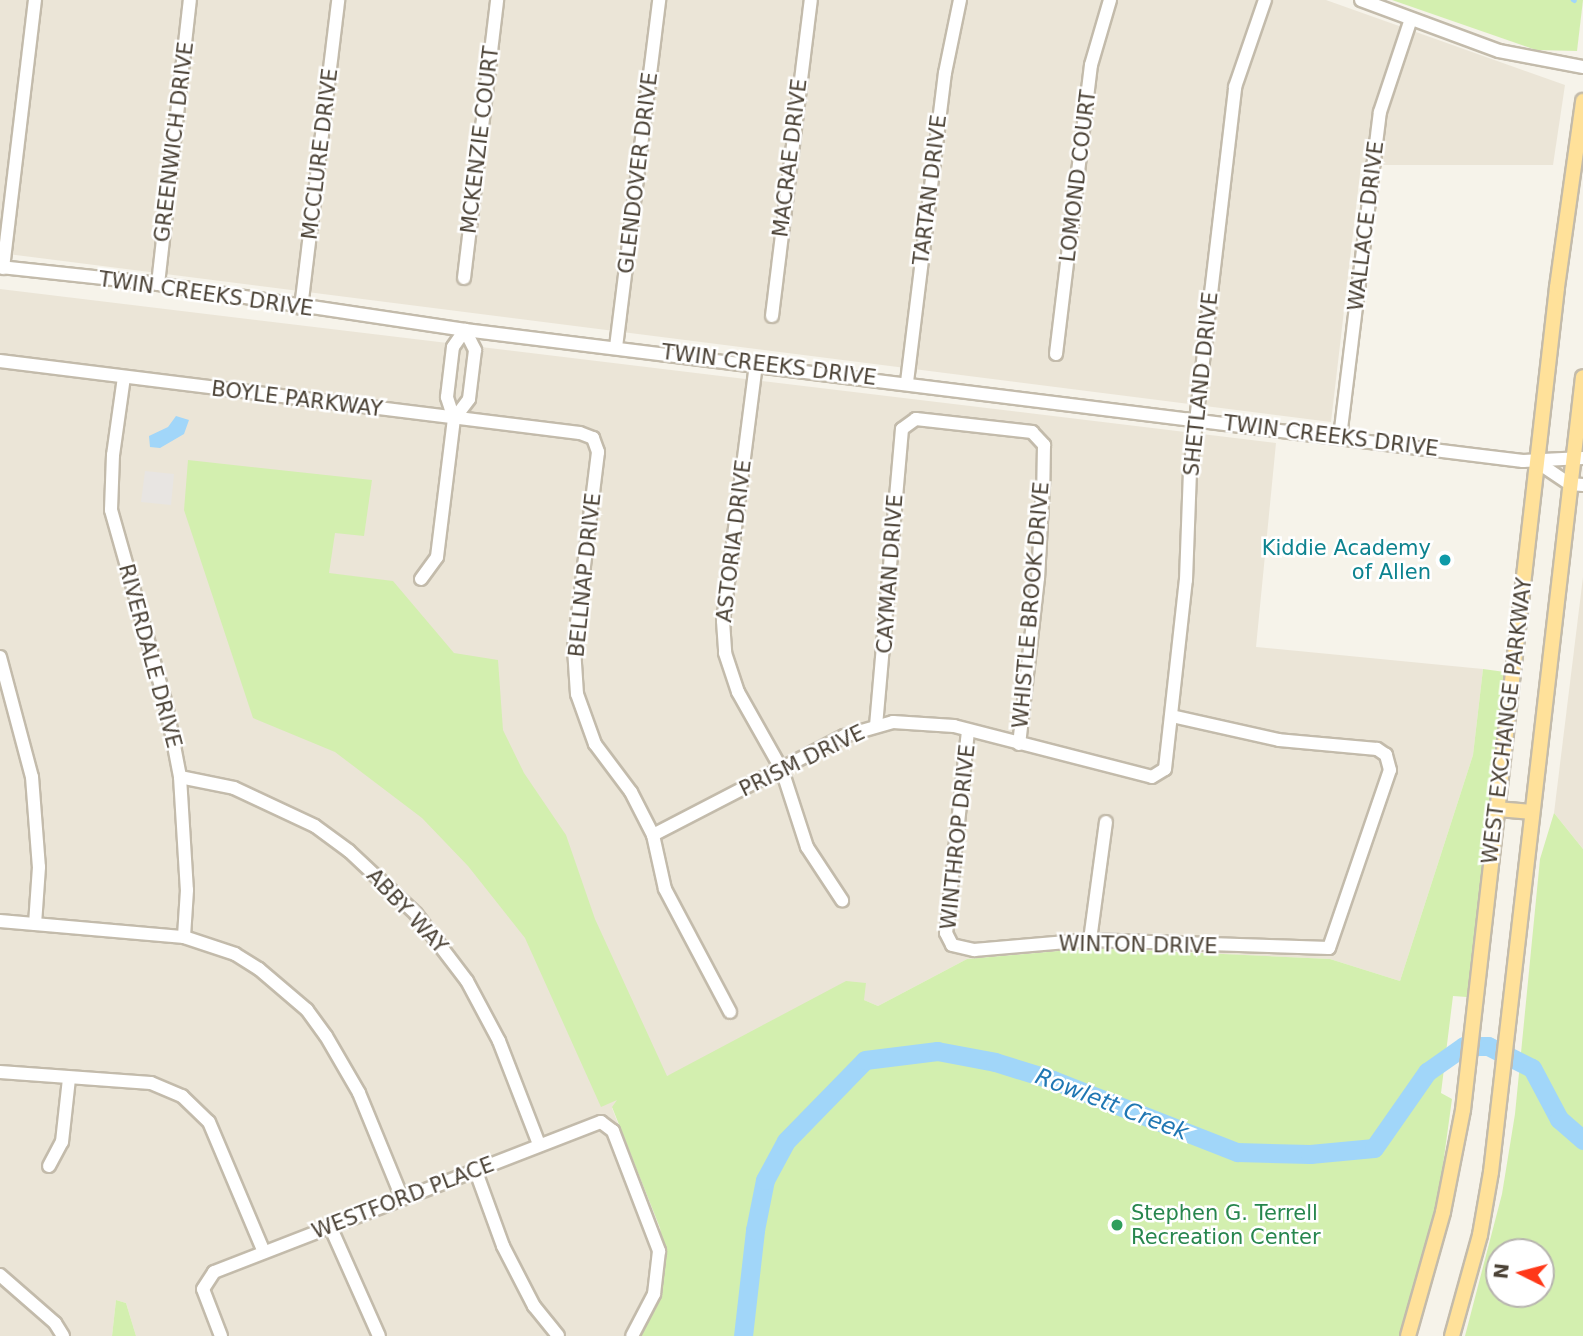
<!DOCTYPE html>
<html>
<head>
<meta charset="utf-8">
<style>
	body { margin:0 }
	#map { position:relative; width:1583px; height:1336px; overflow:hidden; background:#f6f3ea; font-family:"DejaVu Sans",sans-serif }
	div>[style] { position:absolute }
	.residential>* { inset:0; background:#ebe5d7 }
	.green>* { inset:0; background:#d3efaf }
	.parking>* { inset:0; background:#e8e5e2 }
	.water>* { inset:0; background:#a1d6f9 }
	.stream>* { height:3.5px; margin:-1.75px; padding:0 1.75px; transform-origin:1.75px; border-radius:1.75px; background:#a1d6f9 }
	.river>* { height:19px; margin:-9.5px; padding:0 9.5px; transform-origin:9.5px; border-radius:9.5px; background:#a1d6f9 }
	.roads { filter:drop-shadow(2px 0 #c3bbab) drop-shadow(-2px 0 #c3bbab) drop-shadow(0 2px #c3bbab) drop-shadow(0 -2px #c3bbab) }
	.minor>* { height:12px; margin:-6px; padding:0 6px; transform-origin:6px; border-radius:6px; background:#fff }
	.major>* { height:14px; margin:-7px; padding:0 7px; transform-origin:7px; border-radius:7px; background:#ffe19a }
	.dots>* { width:19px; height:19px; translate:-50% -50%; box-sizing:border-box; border:4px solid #fff; border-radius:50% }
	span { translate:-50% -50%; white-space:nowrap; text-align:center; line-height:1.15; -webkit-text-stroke:5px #fff; paint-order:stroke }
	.street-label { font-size:21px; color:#4c4337 }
	.culture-label { font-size:21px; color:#0d838f }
	.right { translate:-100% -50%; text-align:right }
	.leisure-label { font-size:21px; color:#27864d }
	.left { translate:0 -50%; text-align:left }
	.water-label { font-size:23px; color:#2077b3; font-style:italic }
	.north { position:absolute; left:1485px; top:1238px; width:70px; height:70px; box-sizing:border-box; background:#fff; border:2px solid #b7b4af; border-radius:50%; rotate:276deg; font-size:19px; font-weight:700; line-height:28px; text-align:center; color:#4c4337 }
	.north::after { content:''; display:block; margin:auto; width:24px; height:32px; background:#ff3818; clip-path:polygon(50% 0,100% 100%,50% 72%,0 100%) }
</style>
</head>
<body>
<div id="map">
	<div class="residential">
		<div style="clip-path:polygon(0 0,1326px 0,1565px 85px,1553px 165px,1361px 165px,1331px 422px,0 253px)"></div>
		<div style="clip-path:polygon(0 289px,1276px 443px,1256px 647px,1483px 669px,1473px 755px,1400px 981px,1330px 959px,1092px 948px,967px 959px,878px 1006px,864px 1000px,667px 1076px,612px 1108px,663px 1241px,660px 1294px,641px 1336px,136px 1336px,126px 1303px,116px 1300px,112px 1336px,0 1336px)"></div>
		<div style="clip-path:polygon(1583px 577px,1583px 849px,1554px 813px)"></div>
	</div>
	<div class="green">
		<div style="clip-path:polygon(1392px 0,1583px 0,1577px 51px,1536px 50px)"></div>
		<div style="clip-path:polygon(188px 460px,372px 480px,364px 536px,335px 533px,329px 573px,393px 581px,454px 653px,498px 660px,503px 730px,524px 773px,566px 835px,595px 919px,667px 1076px,846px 981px,866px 983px,864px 1000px,878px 1006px,967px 959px,1092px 948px,1330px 959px,1400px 981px,1473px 755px,1483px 669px,1505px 672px,1467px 997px,1453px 996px,1441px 1093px,1452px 1099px,1439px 1194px,1401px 1336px,641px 1336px,660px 1294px,664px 1254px,660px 1228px,612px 1107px,617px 1100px,601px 1107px,525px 938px,468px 866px,422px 818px,335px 752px,253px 718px,184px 510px)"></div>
		<div style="clip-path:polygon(evenodd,1554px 813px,1583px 849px,1583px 1336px,1465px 1336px,1502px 1194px,1515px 1114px,1540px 859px,1554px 813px,1499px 1252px,1541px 1252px,1541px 1294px,1499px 1294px,1499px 1252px)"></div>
		<div style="clip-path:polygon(116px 1300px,126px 1303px,136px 1336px,112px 1336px)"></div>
	</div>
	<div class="parking">
		<div style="clip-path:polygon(145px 471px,174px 474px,171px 505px,141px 502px)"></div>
	</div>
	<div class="water">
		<div style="clip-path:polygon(176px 416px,189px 420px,184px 434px,160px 448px,150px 447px,149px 436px,168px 427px)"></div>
	</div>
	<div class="stream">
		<div style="left:1573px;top:0;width:2px;rotate:27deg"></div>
	</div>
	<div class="river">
		<div style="left:743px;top:1336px;width:107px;rotate:-83.5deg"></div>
		<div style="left:755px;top:1230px;width:51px;rotate:-78.7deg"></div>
		<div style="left:765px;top:1180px;width:44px;rotate:-61.7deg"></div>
		<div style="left:786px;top:1141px;width:113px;rotate:-45.7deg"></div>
		<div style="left:865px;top:1060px;width:73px;rotate:-7.1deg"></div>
		<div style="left:937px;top:1051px;width:59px;rotate:10.7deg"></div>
		<div style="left:995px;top:1062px;width:61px;rotate:17.2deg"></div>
		<div style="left:1053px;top:1080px;width:198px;rotate:21.4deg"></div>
		<div style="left:1237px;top:1152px;width:73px;rotate:1.6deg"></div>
		<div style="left:1310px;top:1154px;width:64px;rotate:-5.4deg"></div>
		<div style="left:1374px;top:1148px;width:93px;rotate:-55.1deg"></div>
		<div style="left:1427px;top:1072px;width:45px;rotate:-35.1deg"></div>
		<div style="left:1464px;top:1046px;width:24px"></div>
		<div style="left:1488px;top:1046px;width:49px;rotate:26.6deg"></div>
		<div style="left:1532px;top:1068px;width:58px;rotate:62.1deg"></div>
		<div style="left:1559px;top:1119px;width:32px;rotate:41deg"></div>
	</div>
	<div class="roads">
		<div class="minor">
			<div style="left:1361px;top:0;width:147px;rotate:20.3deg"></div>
			<div style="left:1499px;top:51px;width:86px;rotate:10.8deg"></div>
			<div style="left:0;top:267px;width:159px;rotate:6.1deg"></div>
			<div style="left:158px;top:284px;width:310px;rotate:8.5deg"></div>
			<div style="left:465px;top:330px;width:1066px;rotate:7.06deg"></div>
			<div style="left:1523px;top:461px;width:60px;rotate:-2.9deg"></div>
			<div style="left:3px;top:268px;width:270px;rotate:-83.2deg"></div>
			<div style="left:464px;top:278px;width:280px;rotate:-83.2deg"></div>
			<div style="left:158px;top:284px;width:286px;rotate:-83.6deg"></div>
			<div style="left:301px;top:308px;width:310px;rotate:-83.1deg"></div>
			<div style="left:772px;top:316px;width:318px;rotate:-83deg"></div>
			<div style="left:616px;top:347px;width:350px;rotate:-82.9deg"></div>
			<div style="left:1056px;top:354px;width:291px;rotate:-83.1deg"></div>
			<div style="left:1091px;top:65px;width:68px;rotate:-73.7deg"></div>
			<div style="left:0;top:361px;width:584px;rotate:7.08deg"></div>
			<div style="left:580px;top:433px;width:14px;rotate:21deg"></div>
			<div style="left:593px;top:438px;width:15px;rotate:70deg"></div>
			<div style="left:598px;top:452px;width:197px;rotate:97deg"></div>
			<div style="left:574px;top:648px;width:46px;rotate:86.3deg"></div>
			<div style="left:577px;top:694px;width:53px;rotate:70.2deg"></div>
			<div style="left:595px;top:744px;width:60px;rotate:53.1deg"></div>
			<div style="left:631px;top:792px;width:48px;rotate:62.9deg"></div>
			<div style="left:653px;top:835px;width:55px;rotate:77.5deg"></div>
			<div style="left:665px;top:889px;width:139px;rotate:62.1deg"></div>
			<div style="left:756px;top:364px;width:259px;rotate:97.3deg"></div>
			<div style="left:723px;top:621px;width:32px;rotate:86deg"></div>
			<div style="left:725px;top:653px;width:41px;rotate:71.6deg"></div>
			<div style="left:738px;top:692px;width:90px;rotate:60.6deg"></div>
			<div style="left:782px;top:770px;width:81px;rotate:72deg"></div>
			<div style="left:807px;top:847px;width:64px;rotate:56.6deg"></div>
			<div style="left:124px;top:377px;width:79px;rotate:98deg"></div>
			<div style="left:113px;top:455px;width:55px;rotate:92.1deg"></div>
			<div style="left:111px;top:510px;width:202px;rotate:74.2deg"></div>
			<div style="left:166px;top:704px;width:74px;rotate:79.1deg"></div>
			<div style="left:180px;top:777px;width:113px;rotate:86.5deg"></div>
			<div style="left:187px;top:890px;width:47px;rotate:93.7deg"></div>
			<div style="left:907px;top:382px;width:311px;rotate:-83deg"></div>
			<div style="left:945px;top:73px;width:75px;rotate:-78.4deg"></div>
			<div style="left:454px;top:419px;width:25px;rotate:-53deg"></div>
			<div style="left:469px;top:399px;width:49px;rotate:-83deg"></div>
			<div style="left:475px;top:350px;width:22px;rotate:-117deg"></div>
			<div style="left:1340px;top:437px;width:327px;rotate:-83deg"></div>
			<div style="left:1380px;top:112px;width:98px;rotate:-71.6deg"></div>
			<div style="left:1537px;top:462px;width:40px;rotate:34deg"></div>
			<div style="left:1570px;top:484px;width:13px;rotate:4deg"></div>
			<div style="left:421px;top:579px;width:27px;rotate:-54deg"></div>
			<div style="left:437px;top:557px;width:139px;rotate:-83deg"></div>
			<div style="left:454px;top:419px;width:23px;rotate:-108deg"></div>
			<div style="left:447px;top:397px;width:50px;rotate:-83.2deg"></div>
			<div style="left:453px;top:347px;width:21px;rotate:-55deg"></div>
			<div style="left:0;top:657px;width:124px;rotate:75.1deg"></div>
			<div style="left:32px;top:777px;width:90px;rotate:85.6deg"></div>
			<div style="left:39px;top:867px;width:57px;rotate:94deg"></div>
			<div style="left:876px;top:726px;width:298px;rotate:-85deg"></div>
			<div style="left:902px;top:429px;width:17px;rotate:-36deg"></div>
			<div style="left:916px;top:419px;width:117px;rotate:6.4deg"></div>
			<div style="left:1032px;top:432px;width:18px;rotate:47deg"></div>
			<div style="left:1044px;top:445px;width:39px;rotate:91deg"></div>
			<div style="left:1043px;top:484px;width:94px;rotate:93deg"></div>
			<div style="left:1038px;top:578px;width:167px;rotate:96.5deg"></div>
			<div style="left:968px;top:731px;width:203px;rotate:96.2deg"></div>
			<div style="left:946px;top:933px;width:13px;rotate:63deg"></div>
			<div style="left:952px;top:945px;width:23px;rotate:13deg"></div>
			<div style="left:974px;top:950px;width:116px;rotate:-4.9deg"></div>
			<div style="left:1090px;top:940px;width:239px;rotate:1.9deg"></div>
			<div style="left:1329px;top:948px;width:188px;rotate:-71.1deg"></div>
			<div style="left:1390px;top:770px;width:16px;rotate:-105deg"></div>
			<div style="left:1386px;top:755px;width:11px;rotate:-146deg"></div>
			<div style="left:1377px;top:749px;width:98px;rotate:-174.8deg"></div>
			<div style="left:1279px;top:740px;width:110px;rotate:-167.4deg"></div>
			<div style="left:180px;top:777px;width:55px;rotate:11.5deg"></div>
			<div style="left:234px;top:788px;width:89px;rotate:25.1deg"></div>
			<div style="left:315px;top:826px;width:42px;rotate:36.3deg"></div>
			<div style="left:349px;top:851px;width:92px;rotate:43.2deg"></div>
			<div style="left:416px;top:914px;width:84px;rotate:52.7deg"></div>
			<div style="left:467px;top:981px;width:68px;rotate:61.9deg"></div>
			<div style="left:499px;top:1041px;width:110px;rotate:68.8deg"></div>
			<div style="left:653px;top:835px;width:215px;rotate:-27.4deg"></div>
			<div style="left:844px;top:736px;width:51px;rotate:-15.9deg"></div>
			<div style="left:893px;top:722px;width:61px;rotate:3.8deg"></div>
			<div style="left:954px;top:726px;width:204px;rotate:14.4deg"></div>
			<div style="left:1152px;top:777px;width:15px;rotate:-32deg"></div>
			<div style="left:1165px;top:769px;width:190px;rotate:-83.7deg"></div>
			<div style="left:1186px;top:580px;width:108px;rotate:-87.9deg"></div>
			<div style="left:1190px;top:472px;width:388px;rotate:-83.3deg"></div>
			<div style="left:1235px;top:87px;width:92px;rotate:-71deg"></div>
			<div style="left:0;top:921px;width:185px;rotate:5deg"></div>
			<div style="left:184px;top:937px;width:54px;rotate:18.4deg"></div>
			<div style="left:235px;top:954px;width:28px;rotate:32deg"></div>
			<div style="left:259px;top:969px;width:63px;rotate:40.5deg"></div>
			<div style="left:307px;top:1010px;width:32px;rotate:54deg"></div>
			<div style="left:326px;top:1036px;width:66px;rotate:59.9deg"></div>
			<div style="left:359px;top:1093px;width:113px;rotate:67.7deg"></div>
			<div style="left:1090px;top:940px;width:119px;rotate:-82.3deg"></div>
			<div style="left:0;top:1072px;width:151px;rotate:4.2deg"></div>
			<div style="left:151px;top:1083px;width:34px;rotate:23deg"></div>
			<div style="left:182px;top:1096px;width:37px;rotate:44deg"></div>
			<div style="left:209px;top:1122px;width:141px;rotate:67.1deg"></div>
			<div style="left:49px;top:1166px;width:27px;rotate:-62deg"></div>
			<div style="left:62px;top:1142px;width:63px;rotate:-83.7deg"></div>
			<div style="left:475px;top:1169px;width:82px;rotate:70deg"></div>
			<div style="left:503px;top:1246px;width:68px;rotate:62.7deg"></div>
			<div style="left:534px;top:1306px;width:38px;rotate:51deg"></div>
			<div style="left:330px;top:1226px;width:120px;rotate:66deg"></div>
			<div style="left:0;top:1275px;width:73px;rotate:41.1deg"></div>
			<div style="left:55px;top:1323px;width:15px;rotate:58deg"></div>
			<div style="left:221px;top:1336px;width:50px;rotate:-111deg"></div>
			<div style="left:203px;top:1289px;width:20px;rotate:-57deg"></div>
			<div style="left:214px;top:1272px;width:415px;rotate:-21.2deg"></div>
			<div style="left:601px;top:1122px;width:15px;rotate:37deg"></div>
			<div style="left:613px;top:1131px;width:129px;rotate:69deg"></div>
			<div style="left:659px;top:1251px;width:43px;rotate:96.6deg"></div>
			<div style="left:654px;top:1294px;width:47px;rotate:117.6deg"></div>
		</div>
		<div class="major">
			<div style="left:1497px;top:809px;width:34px;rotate:5deg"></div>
			<div style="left:1408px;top:1336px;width:129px;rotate:-74.2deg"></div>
			<div style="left:1443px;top:1212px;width:104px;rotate:-78.9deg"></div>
			<div style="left:1463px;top:1110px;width:828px;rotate:-83.48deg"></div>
			<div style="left:1557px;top:287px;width:188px;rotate:-82deg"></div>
			<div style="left:1452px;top:1336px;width:105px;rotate:-74.5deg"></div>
			<div style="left:1480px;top:1235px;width:64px;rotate:-80.1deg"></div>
			<div style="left:1491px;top:1172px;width:800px;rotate:-83.4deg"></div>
		</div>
	</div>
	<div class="dots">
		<div style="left:1445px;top:560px;background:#0f9aa8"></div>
		<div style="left:1117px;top:1225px;background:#2e9e5b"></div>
	</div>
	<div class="street-label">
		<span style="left:480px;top:140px;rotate:-83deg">MCKENZIE COURT</span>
		<span style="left:174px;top:142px;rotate:-83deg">GREENWICH DRIVE</span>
		<span style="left:320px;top:154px;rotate:-83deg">MCCLURE DRIVE</span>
		<span style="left:790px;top:158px;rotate:-83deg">MACRAE DRIVE</span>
		<span style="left:638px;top:173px;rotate:-83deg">GLENDOVER DRIVE</span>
		<span style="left:1078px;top:176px;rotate:-83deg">LOMOND COURT</span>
		<span style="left:930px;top:190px;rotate:-83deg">TARTAN DRIVE</span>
		<span style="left:1366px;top:226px;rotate:-83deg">WALLACE DRIVE</span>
		<span style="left:206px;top:294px;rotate:8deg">TWIN CREEKS DRIVE</span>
		<span style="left:769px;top:365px;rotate:7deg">TWIN CREEKS DRIVE</span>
		<span style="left:1201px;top:384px;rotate:-84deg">SHETLAND DRIVE</span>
		<span style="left:297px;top:399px;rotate:7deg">BOYLE PARKWAY</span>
		<span style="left:1331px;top:436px;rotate:7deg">TWIN CREEKS DRIVE</span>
		<span style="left:734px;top:541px;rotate:-83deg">ASTORIA DRIVE</span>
		<span style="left:890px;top:574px;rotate:-86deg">CAYMAN DRIVE</span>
		<span style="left:585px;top:575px;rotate:-84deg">BELLNAP DRIVE</span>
		<span style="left:1031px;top:605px;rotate:-85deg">WHISTLE BROOK DRIVE</span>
		<span style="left:150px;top:656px;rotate:75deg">RIVERDALE DRIVE</span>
		<span style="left:1507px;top:721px;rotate:-83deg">WEST EXCHANGE PARKWAY</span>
		<span style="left:802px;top:761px;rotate:-26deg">PRISM DRIVE</span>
		<span style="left:958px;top:837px;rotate:-84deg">WINTHROP DRIVE</span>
		<span style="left:407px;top:911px;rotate:47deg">ABBY WAY</span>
		<span style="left:1138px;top:945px;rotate:1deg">WINTON DRIVE</span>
		<span style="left:403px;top:1198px;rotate:-21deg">WESTFORD PLACE</span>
	</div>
	<div class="culture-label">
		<span class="right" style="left:1431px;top:560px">Kiddie Academy<br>of Allen</span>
	</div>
	<div class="leisure-label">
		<span class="left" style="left:1131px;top:1225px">Stephen G. Terrell<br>Recreation Center</span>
	</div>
	<div class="water-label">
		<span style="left:1112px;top:1104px;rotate:21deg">Rowlett Creek</span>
	</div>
	<div class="north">N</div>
</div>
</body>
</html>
